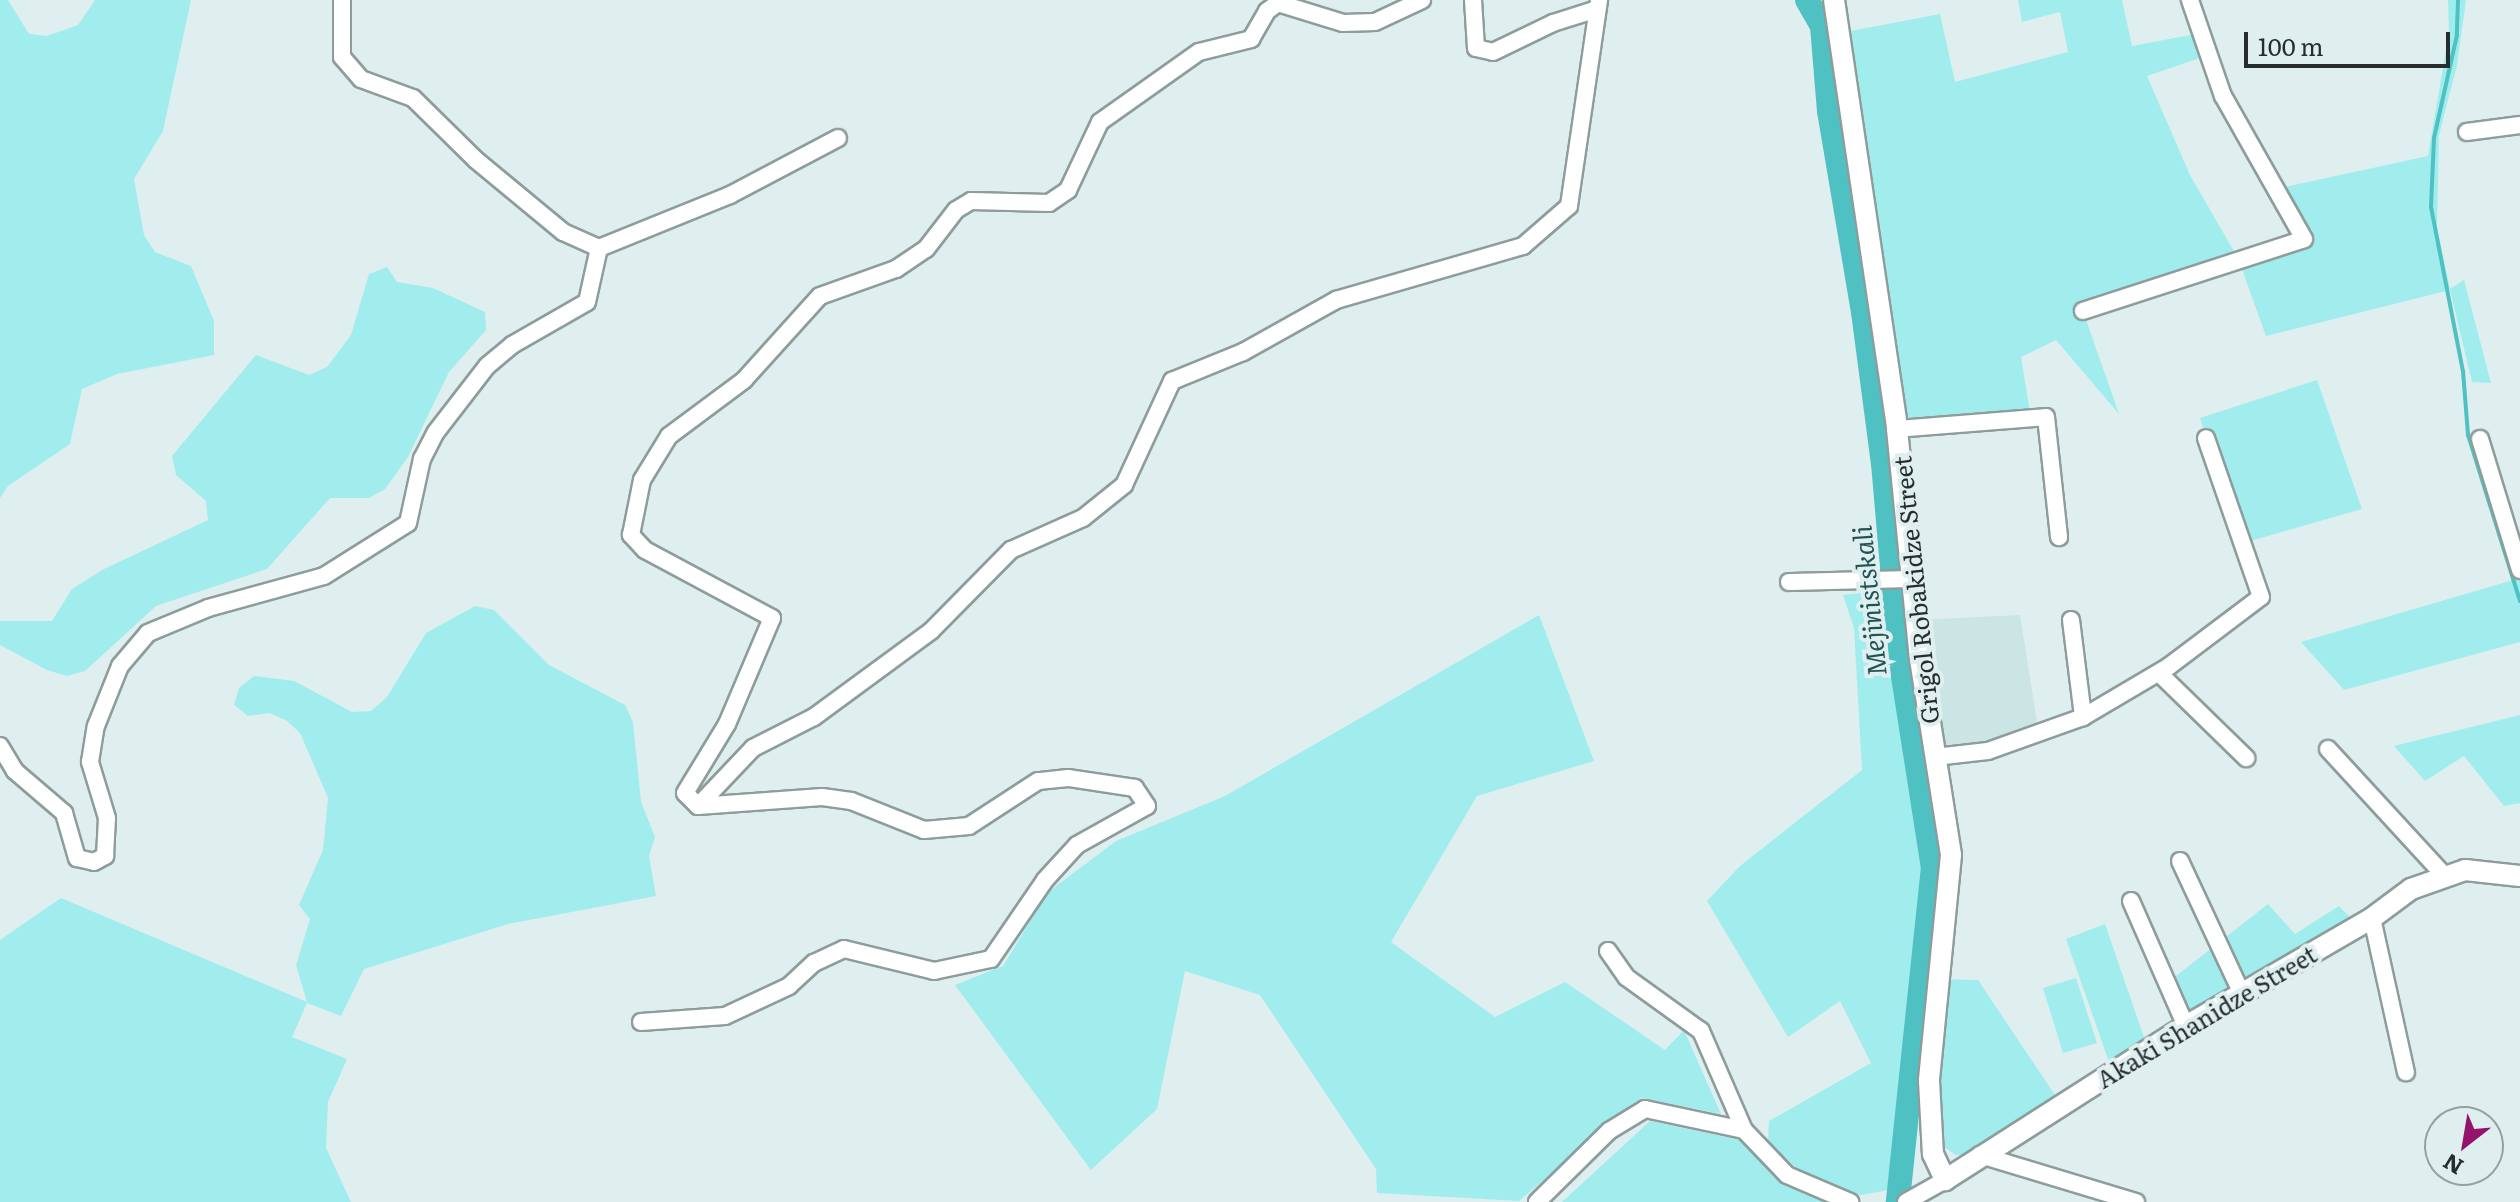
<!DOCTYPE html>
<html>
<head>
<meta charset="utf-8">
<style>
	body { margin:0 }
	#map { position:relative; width:2520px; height:1202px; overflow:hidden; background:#dfefef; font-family:Literata,serif }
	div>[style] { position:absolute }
	.built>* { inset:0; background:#cbe5e5 }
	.green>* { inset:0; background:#a1eded }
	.stream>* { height:4px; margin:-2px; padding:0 2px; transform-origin:2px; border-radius:2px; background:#4fc1c2 }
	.river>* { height:24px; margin:-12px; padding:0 12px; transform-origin:12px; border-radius:12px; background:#4fc1c2 }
	.roads { filter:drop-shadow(2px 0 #8d9d9c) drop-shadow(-2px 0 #8d9d9c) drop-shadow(0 2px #8d9d9c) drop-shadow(0 -2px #8d9d9c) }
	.minor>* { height:16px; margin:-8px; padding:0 8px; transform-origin:8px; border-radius:8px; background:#fff }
	.tertiary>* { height:20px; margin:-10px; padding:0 10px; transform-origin:10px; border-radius:10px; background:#fff }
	span { translate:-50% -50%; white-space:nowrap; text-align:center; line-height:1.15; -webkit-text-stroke:8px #dfefef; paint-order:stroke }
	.street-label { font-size:24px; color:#262d2c }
	.water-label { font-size:26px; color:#225353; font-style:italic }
	.north { position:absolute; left:2424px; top:1106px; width:80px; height:80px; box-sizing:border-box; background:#dfefef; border:2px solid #95a1a1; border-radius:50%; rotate:211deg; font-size:22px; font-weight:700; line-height:32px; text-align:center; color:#262d2c }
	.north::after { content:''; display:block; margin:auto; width:28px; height:36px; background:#95136c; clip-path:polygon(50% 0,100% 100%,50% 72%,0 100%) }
	.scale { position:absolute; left:2244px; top:32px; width:206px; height:36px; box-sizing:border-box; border:4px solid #262d2c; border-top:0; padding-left:10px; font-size:24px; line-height:28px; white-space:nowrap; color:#262d2c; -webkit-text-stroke:6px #dfefef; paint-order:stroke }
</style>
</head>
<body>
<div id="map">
	<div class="built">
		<div style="clip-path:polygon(2020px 615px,2039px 734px,1935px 757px,1916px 620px)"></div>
	</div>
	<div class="green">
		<div style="clip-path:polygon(0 0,8px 0,29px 34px,47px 36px,78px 25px,95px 0,191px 0,163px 131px,134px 179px,144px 235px,155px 252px,191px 266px,214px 321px,214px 355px,117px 374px,82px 389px,70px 444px,8px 486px,0 498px)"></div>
		<div style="clip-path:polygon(2018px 0,2122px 0,2132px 46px,2201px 33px,2209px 55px,2147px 76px,2190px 175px,2239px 260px,2303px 239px,2275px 189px,2428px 156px,2449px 32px,2448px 0,2466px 0,2457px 65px,2439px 135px,2437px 228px,2450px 289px,2464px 280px,2491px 383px,2472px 382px,2450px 290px,2266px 336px,2239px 261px,2083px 311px,2119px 414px,2056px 340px,2021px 357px,2031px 418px,1897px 429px,1840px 33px,1940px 14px,1955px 82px,2068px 52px,2060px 12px,2022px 22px)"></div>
		<div style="clip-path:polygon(387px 267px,397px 282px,433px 288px,485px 312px,486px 330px,449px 372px,408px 457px,385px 489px,369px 498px,330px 498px,267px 569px,156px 606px,85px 671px,67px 676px,47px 670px,0 645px,0 621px,52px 621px,72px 589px,104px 569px,208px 520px,206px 501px,176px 475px,172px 456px,256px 355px,309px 375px,327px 367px,351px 335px,369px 274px)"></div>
		<div style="clip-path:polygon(2317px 380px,2362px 509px,2240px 544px,2200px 418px)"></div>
		<div style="clip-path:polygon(2520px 578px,2520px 642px,2344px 690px,2301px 642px)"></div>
		<div style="clip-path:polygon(1888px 590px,1922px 834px,1921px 931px,1894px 1189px,1861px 1195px,1801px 1172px,1768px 1142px,1769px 1121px,1871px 1063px,1840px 1001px,1788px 1037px,1707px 901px,1740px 866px,1862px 770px,1854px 628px,1843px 595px)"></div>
		<div style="clip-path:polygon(475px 606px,494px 610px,549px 665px,625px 705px,633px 722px,641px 802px,655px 837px,649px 856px,656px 896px,508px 924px,364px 969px,341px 1016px,307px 1003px,292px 1037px,347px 1059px,328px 1102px,326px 1148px,351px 1202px,0 1202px,0 940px,61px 898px,307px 1002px,296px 965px,310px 919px,299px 905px,323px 850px,328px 798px,300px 733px,286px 720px,269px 713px,248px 716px,234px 705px,239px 688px,254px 676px,294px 681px,352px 712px,371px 711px,387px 697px,426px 633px)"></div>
		<div style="clip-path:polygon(1539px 615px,1594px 761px,1477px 796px,1391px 942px,1495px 1017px,1565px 982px,1665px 1050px,1684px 1030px,1721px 1114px,1641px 1098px,1519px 1201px,1377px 1193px,1376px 1169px,1260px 995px,1185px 971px,1157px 1109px,1091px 1170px,955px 985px,1003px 966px,1048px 892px,1116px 841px,1225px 796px)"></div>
		<div style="clip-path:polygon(2520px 715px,2520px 803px,2504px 806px,2464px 756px,2425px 781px,2394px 746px)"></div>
		<div style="clip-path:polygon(2268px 904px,2295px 934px,2339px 906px,2358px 926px,2186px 1026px,2167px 983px)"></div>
		<div style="clip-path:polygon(2105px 924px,2148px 1049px,1980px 1155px,1956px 1155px,1939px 1144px,1936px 979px,1978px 980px,2055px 1095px,2109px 1062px,2066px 939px)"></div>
		<div style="clip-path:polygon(2076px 978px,2097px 1043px,2063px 1053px,2043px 988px)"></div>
		<div style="clip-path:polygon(1650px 1121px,1740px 1140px,1785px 1180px,1823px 1202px,1562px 1202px)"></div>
	</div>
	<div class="stream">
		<div style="left:2458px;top:0;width:35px;rotate:92deg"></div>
		<div style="left:2457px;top:35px;width:106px;rotate:102.6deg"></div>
		<div style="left:2434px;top:138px;width:69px;rotate:92.5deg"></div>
		<div style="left:2431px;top:207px;width:167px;rotate:79deg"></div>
		<div style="left:2463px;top:371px;width:64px;rotate:85.5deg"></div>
		<div style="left:2468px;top:435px;width:174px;rotate:72.6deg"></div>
	</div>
	<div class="river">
		<div style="left:1807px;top:0;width:30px;rotate:60deg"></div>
		<div style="left:1822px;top:26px;width:85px;rotate:85.3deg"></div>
		<div style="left:1829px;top:111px;width:204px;rotate:80.4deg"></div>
		<div style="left:1863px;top:312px;width:152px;rotate:82.5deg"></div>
		<div style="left:1883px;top:463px;width:189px;rotate:85.1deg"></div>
		<div style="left:1899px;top:651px;width:219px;rotate:81.1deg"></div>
		<div style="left:1933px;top:867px;width:337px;rotate:96deg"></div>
	</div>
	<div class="roads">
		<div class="minor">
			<div style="left:342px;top:0;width:57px;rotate:90deg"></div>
			<div style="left:342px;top:57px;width:29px;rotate:49deg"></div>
			<div style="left:361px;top:79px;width:55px;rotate:20.1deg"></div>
			<div style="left:413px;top:98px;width:88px;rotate:44.5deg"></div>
			<div style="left:476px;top:160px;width:113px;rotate:39.6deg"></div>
			<div style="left:563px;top:232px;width:39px;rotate:24deg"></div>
			<div style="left:1473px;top:0;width:48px;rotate:86.4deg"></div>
			<div style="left:1476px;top:48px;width:17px;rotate:13deg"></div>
			<div style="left:1493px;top:52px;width:67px;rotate:-25.8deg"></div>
			<div style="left:1553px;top:23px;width:46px;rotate:-17.7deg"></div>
			<div style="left:2467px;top:132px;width:53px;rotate:-7.5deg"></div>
			<div style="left:2083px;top:311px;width:232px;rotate:-18deg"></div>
			<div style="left:2304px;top:239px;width:164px;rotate:-119.5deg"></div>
			<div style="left:2223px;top:96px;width:102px;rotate:-109deg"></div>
			<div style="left:1897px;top:429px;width:149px;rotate:-4.6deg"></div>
			<div style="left:2046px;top:417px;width:121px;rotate:83.8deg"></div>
			<div style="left:2480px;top:439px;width:137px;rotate:73deg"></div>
			<div style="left:1789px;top:582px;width:123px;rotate:-1.4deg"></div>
			<div style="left:2071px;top:620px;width:98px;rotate:82.9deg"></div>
			<div style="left:2159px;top:673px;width:122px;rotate:44.3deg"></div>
			<div style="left:0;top:746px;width:29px;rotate:59deg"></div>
			<div style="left:15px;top:771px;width:65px;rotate:40.6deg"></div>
			<div style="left:64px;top:813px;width:47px;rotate:73.9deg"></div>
			<div style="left:77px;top:858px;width:17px;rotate:13deg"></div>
			<div style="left:94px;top:862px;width:13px;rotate:-29deg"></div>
			<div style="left:105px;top:856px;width:38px;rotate:-87deg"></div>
			<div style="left:107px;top:818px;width:59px;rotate:-106.9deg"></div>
			<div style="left:90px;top:762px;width:36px;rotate:-81deg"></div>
			<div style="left:96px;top:726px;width:65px;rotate:-68.2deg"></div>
			<div style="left:120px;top:666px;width:43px;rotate:-49.7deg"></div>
			<div style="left:148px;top:633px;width:65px;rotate:-22.6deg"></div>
			<div style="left:208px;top:608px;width:120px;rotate:-15.4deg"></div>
			<div style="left:324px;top:576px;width:99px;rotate:-32.2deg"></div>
			<div style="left:408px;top:523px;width:66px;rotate:-77.7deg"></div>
			<div style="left:422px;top:459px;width:30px;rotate:-63deg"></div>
			<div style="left:436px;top:432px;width:83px;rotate:-52.3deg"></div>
			<div style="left:487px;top:366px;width:33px;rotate:-40deg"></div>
			<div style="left:512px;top:345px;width:86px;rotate:-29.8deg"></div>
			<div style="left:587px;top:302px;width:55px;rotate:-77.5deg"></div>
			<div style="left:599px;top:248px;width:141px;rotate:-22deg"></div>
			<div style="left:730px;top:195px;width:122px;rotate:-27.8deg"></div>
			<div style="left:2328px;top:749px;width:171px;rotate:47.4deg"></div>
			<div style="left:1935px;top:757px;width:53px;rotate:-6.5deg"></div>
			<div style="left:1988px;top:751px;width:101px;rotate:-19.7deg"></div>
			<div style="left:2083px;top:717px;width:99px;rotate:-30.5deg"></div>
			<div style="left:2168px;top:667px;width:116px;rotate:-37deg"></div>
			<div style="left:2261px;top:597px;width:168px;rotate:-109.1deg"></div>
			<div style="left:698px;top:806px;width:80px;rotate:-46.5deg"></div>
			<div style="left:753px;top:748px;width:68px;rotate:-26.9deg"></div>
			<div style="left:814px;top:717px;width:145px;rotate:-36.3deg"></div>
			<div style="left:931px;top:631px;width:114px;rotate:-45.4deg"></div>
			<div style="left:1011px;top:550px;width:79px;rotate:-24deg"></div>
			<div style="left:1083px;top:518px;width:53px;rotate:-38.8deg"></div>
			<div style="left:1124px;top:485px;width:115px;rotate:-65.2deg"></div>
			<div style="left:1172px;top:381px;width:77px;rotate:-22.2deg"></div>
			<div style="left:1243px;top:352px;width:107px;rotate:-29.2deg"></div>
			<div style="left:1336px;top:300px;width:195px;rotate:-16.1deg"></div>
			<div style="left:1523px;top:246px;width:61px;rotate:-41deg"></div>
			<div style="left:1569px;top:206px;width:208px;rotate:-81.7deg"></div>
			<div style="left:2180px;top:861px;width:145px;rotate:65deg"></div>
			<div style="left:2131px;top:901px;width:137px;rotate:66.3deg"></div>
			<div style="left:2372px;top:918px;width:158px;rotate:77.6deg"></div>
			<div style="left:1608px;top:951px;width:32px;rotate:55deg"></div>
			<div style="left:1626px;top:977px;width:92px;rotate:35.8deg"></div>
			<div style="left:1701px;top:1031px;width:108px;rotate:66.5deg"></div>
			<div style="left:641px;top:1022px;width:84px;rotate:-4.1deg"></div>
			<div style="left:725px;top:1016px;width:71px;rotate:-25.1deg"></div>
			<div style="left:789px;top:986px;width:34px;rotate:-43deg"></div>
			<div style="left:814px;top:963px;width:33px;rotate:-25deg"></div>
			<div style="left:844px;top:949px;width:93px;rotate:13.7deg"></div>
			<div style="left:934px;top:971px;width:58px;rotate:-11.9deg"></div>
			<div style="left:991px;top:959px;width:96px;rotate:-55.6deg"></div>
			<div style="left:1045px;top:880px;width:47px;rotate:-47.6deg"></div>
			<div style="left:1077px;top:845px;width:80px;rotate:-29.1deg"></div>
			<div style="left:1147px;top:806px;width:22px;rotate:-124deg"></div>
			<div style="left:1135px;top:788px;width:68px;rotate:-171.5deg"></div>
			<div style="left:1068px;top:778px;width:30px;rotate:174deg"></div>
			<div style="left:1038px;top:781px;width:82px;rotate:146.9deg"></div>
			<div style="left:969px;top:826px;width:45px;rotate:174.9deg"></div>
			<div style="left:924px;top:830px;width:79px;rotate:-158.3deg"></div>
			<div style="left:851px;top:801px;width:29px;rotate:-172deg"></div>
			<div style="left:822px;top:797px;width:124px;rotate:175.8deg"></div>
			<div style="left:698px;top:806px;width:18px;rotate:-135deg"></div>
			<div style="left:685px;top:793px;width:81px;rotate:-58.7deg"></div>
			<div style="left:727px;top:724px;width:115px;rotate:-67deg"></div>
			<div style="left:772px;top:618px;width:144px;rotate:-151.8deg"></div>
			<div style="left:645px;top:550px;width:21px;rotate:-133deg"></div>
			<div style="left:631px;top:535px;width:56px;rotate:-78.7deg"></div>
			<div style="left:642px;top:480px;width:52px;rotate:-58.5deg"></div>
			<div style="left:669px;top:436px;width:94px;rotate:-36.7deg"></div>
			<div style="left:744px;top:380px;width:113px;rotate:-47.9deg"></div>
			<div style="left:820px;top:296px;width:81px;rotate:-19.6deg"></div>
			<div style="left:896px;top:269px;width:36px;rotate:-34deg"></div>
			<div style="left:926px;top:249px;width:49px;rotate:-52.4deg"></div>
			<div style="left:956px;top:210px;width:17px;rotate:-31deg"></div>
			<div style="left:971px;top:201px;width:78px;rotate:1.5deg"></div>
			<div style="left:1049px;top:203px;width:23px;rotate:-34deg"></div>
			<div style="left:1068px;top:190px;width:75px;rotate:-64.8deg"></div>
			<div style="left:1100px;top:122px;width:121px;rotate:-35.3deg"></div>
			<div style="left:1199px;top:52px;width:54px;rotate:-14deg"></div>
			<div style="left:1251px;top:39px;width:32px;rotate:-60deg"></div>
			<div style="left:1267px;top:11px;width:14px;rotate:-36deg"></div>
			<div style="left:1278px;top:3px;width:68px;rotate:17.1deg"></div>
			<div style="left:1343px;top:23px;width:32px;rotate:-2deg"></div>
			<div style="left:1375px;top:22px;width:52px;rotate:-25.1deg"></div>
			<div style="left:1980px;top:1155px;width:163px;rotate:16.8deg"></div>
			<div style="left:1537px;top:1202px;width:101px;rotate:-44.6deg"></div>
			<div style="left:1609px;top:1131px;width:42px;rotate:-31.4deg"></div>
			<div style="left:1645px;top:1109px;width:101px;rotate:12deg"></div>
			<div style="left:1744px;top:1130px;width:62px;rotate:46.3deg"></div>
			<div style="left:1787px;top:1175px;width:69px;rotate:23.2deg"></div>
			<div style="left:1906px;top:1202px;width:45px;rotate:-29.4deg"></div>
		</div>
		<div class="tertiary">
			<div style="left:1834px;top:0;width:434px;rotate:81.6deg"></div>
			<div style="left:1897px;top:429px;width:231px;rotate:84.3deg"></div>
			<div style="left:1920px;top:659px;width:198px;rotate:81deg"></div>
			<div style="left:1951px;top:855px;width:227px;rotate:95.6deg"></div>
			<div style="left:1929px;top:1081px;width:73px;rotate:86.9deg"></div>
			<div style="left:1933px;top:1154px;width:29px;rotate:65deg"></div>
			<div style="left:1945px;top:1180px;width:286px;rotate:-32.6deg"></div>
			<div style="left:2186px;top:1026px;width:215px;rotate:-30.1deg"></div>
			<div style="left:2372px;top:918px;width:49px;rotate:-36.6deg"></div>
			<div style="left:2411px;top:889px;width:57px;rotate:-19.4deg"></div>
			<div style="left:2465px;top:870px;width:55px;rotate:6.2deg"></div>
		</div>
	</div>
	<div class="street-label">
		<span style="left:1915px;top:590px;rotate:-96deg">Grigol Robakidze Street</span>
		<span style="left:2206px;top:1016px;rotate:-31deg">Akaki Shanidze Street</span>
	</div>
	<div class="water-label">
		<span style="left:1868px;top:601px;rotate:-96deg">Mejinistskali</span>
	</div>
	<div class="north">N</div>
	<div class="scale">100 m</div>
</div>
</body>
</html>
